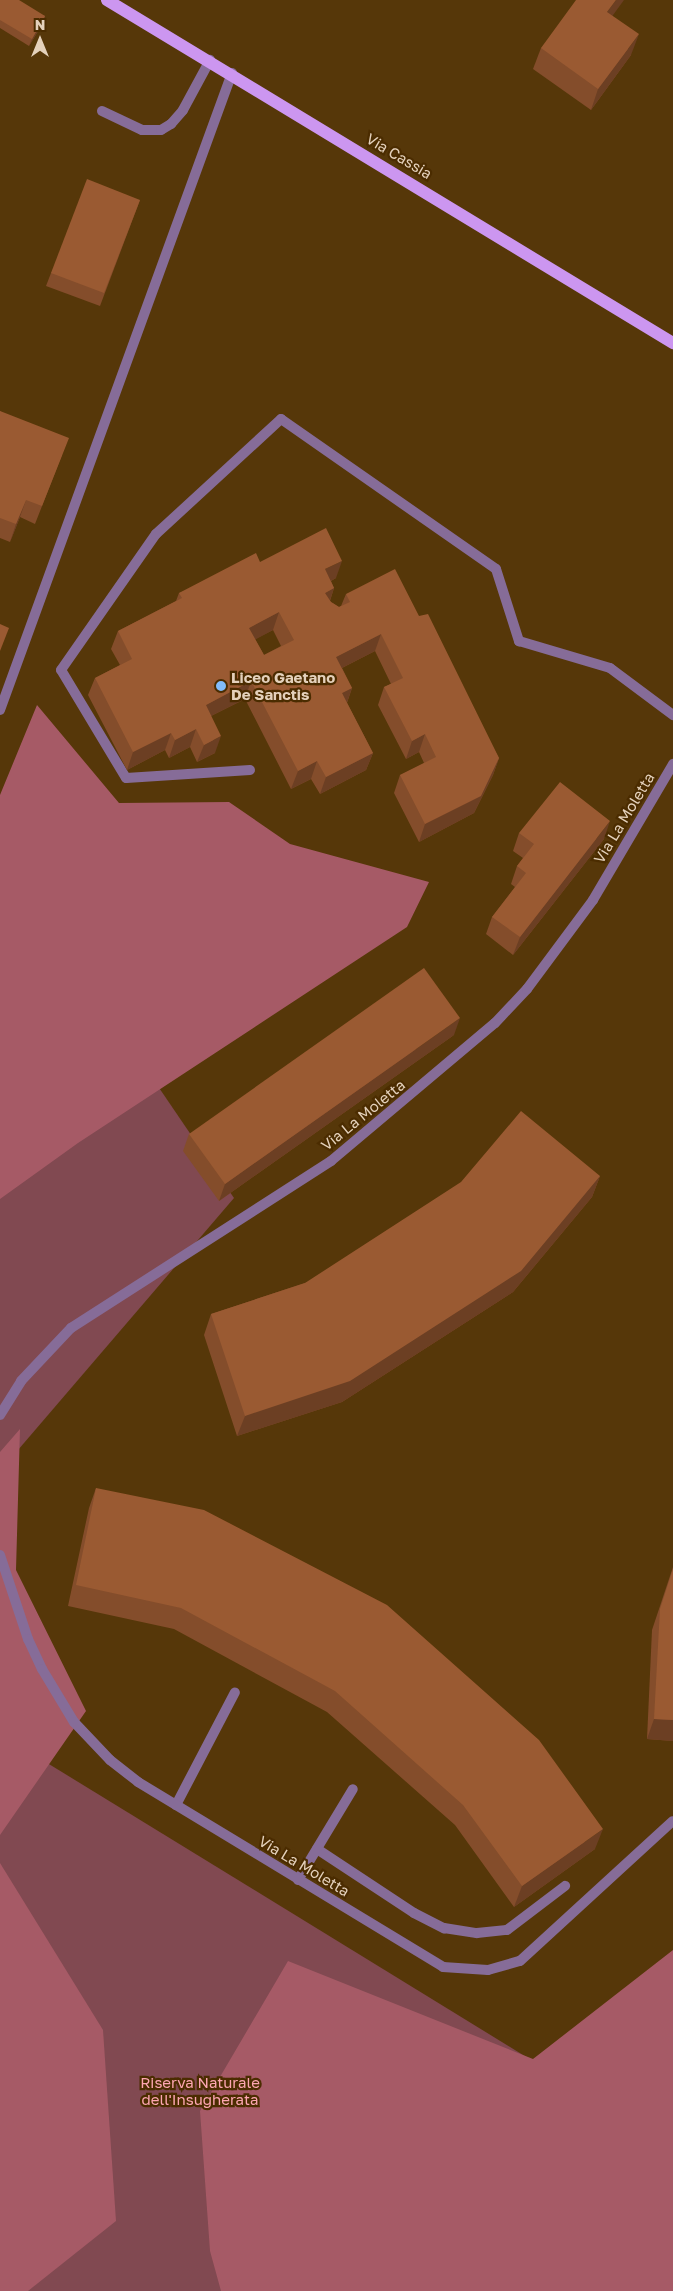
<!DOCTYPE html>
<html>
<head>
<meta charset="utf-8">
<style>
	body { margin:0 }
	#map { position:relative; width:673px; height:2291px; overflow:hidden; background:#563709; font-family:"Golos Text",sans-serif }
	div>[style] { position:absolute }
	.green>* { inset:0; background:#814951 }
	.forest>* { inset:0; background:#a65a66 }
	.lane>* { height:10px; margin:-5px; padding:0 5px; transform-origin:5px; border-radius:5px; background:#866c98 }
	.street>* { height:10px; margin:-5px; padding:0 5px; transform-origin:5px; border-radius:5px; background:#866c98 }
	.primary>* { height:12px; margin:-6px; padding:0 6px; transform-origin:6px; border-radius:6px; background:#cc96f0 }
	.wall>* { inset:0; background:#844d2b }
	.shaded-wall>* { inset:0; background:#6c3f23 }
	.building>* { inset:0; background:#9a5a32 }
	.dots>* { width:14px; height:14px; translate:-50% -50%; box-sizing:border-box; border:2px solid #4b2c00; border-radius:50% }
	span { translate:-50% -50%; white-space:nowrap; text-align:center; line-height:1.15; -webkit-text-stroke:4.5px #4b2c00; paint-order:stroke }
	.street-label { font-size:15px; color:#e4d1bb }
	.poi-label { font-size:15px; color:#e4d1bb; font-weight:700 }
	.left { translate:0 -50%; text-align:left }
	.park-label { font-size:15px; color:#fda6b2 }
	.north { position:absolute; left:15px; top:15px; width:50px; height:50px; -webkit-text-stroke:4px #4b2c00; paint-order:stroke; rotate:0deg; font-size:14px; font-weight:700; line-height:20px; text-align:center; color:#e4d1bb }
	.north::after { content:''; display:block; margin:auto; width:18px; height:22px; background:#e4d1bb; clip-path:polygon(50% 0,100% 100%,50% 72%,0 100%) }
</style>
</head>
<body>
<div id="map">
	<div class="green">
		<div style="clip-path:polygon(0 854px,234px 1198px,0 1471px)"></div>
		<div style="clip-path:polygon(0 1734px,673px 2147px,673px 2291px,0 2291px)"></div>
	</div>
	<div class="forest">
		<div style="clip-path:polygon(37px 705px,119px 803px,229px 802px,290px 844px,429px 882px,407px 927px,78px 1143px,0 1199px,0 795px)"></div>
		<div style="clip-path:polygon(20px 1429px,16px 1570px,86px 1711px,0 1835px,0 1452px)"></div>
		<div style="clip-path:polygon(0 1863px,103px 2030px,116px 2221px,28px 2291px,0 2291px)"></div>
		<div style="clip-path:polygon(673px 1950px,673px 2291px,221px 2291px,210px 2251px,200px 2111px,288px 1961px,533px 2059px)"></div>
	</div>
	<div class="lane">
		<div style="left:102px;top:111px;width:44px;rotate:25.4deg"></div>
		<div style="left:142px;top:130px;width:19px"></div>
		<div style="left:161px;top:130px;width:12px;rotate:-31deg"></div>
		<div style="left:171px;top:124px;width:18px;rotate:-49deg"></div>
		<div style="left:183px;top:110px;width:57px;rotate:-61.6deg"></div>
		<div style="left:250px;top:770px;width:124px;rotate:176.3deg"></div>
		<div style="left:126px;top:778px;width:126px;rotate:-121deg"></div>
		<div style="left:61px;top:670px;width:166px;rotate:-55.1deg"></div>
		<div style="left:156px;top:534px;width:170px;rotate:-42.6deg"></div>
		<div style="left:281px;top:419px;width:262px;rotate:34.9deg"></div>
		<div style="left:496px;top:569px;width:76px;rotate:72.3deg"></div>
		<div style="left:519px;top:641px;width:95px;rotate:16.5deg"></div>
		<div style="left:610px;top:668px;width:79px;rotate:36.7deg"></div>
		<div style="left:176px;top:1805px;width:127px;rotate:-62.4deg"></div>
		<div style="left:317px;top:1849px;width:116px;rotate:33.4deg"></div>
		<div style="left:414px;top:1913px;width:34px;rotate:27deg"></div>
		<div style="left:444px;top:1928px;width:33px;rotate:9deg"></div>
		<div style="left:477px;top:1933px;width:30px;rotate:-6deg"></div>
		<div style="left:507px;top:1930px;width:73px;rotate:-37.2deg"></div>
		<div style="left:298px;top:1880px;width:106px;rotate:-58.9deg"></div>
	</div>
	<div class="street">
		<div style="left:0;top:710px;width:678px;rotate:-69.99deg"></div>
		<div style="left:0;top:1415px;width:40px;rotate:-58deg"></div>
		<div style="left:21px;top:1381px;width:73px;rotate:-46.7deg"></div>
		<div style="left:71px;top:1328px;width:309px;rotate:-32.7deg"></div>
		<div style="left:331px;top:1161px;width:214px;rotate:-40.1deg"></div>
		<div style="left:495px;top:1023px;width:47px;rotate:-46.7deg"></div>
		<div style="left:527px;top:989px;width:111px;rotate:-53.4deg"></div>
		<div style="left:593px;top:900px;width:158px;rotate:-59.5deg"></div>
		<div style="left:0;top:1555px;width:89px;rotate:71.6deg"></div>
		<div style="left:28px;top:1639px;width:33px;rotate:65deg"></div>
		<div style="left:42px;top:1669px;width:62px;rotate:58.9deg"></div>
		<div style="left:74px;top:1722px;width:52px;rotate:46.5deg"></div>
		<div style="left:110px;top:1760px;width:36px;rotate:38deg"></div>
		<div style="left:138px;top:1782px;width:357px;rotate:31.2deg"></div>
		<div style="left:443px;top:1967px;width:45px;rotate:3.8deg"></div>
		<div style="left:488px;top:1970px;width:33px;rotate:-16deg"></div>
		<div style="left:520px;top:1961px;width:207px;rotate:-42.5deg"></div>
	</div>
	<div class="primary">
		<div style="left:107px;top:0;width:662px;rotate:31.22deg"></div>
	</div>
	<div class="wall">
		<div style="clip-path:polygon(0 0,45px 16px,43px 23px,29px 46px,0 28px)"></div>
		<div style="clip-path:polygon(612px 16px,631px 55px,591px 110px,533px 69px,541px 48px)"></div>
		<div style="clip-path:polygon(140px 200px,100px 306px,46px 286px,51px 273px)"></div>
		<div style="clip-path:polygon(0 411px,62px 455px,35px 524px,20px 517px,10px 542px,0 538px)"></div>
		<div style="clip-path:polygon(evenodd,260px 562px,336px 578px,331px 581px,334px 588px,330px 601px,331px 602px,339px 607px,341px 606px,346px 594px,419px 616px,499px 758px,493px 775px,474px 813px,419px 842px,394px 793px,400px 775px,424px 763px,419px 752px,406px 759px,378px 705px,384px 687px,391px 684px,375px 651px,342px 668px,352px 688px,347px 703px,373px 753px,366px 770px,320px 794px,311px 779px,291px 789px,245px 699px,211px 716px,215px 753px,197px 762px,190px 747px,169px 758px,165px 750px,127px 770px,88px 695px,95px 678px,120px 665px,111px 649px,118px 631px,176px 601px,179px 593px,260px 562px,273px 630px,281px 646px,264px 655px,255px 639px,273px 630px)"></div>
		<div style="clip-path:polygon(519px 833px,604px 839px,513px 955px,486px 934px,492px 917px,515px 887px,511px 884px,517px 866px,523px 858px,513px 851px)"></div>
		<div style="clip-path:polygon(454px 1035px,219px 1201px,183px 1151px,189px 1134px)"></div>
		<div style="clip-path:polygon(600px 1176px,592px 1197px,513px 1292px,342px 1402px,237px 1436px,204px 1335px,211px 1314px,305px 1283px)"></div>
		<div style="clip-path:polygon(96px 1488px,595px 1849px,514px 1907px,455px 1825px,327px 1712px,174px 1629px,68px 1606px,89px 1508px)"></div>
		<div style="clip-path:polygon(673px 1567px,673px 1741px,647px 1739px,652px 1630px)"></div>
	</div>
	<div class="shaded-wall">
		<div style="clip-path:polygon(616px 0,624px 0,600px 33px,607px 12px)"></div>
		<div style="clip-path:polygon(45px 16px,43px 23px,29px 46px,32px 39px)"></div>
		<div style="clip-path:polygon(639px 34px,631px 55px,591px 110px,598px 89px)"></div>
		<div style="clip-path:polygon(26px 500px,20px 517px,10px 542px,16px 524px)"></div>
		<div style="clip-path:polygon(342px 561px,336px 578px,319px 587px,325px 569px)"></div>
		<div style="clip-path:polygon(334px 588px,328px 606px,325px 593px)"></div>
		<div style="clip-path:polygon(279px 612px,273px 630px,243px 646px,249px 628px)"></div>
		<div style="clip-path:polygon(381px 634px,375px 651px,330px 674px,336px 657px)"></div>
		<div style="clip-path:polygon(251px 681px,245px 699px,199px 722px,206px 705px)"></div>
		<div style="clip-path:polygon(352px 688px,346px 705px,342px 693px)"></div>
		<div style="clip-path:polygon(196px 729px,190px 747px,169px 758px,175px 740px)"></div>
		<div style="clip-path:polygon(171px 733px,165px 750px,127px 770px,133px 752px)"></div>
		<div style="clip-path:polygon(425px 734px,419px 752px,406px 759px,412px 741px)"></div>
		<div style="clip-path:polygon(221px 736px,215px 753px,197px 762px,204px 745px)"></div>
		<div style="clip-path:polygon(373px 753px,366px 770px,320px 794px,326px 777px)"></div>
		<div style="clip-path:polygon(499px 758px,493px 775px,474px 813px,419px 842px,425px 824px)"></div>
		<div style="clip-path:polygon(317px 761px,311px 779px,291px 789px,298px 771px)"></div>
		<div style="clip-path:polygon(610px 821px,604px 839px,513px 955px,520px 937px)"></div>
		<div style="clip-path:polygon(460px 1018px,454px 1035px,219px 1201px,225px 1184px)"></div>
		<div style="clip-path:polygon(600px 1176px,592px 1197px,513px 1292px,342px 1402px,237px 1436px,245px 1416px)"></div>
		<div style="clip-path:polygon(654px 1719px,673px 1720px,673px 1741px,647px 1739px)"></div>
		<div style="clip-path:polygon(603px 1829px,595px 1849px,514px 1907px,522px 1886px)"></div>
	</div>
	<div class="building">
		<div style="clip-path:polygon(0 0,19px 0,45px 16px,32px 39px,0 20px)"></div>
		<div style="clip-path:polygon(576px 0,616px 0,607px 12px,639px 34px,598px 89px,541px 48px)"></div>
		<div style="clip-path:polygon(87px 179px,140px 200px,104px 293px,51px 273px)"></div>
		<div style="clip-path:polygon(0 411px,69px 438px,42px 506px,26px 500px,16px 524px,0 518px)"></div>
		<div style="clip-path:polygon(evenodd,326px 528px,342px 561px,325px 569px,334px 588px,325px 593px,331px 602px,339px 607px,350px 602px,346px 594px,395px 569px,419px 616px,428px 614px,499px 758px,481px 796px,425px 824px,400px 775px,436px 757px,425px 734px,412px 741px,384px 687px,403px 678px,381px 634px,336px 657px,352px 688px,342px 693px,373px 753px,326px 777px,317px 761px,298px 771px,251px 681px,206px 705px,221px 736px,204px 745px,196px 729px,175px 740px,171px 733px,133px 752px,95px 678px,132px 659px,118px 631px,182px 598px,179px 593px,256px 553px,260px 562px,326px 528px,279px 612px,294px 640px,264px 655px,249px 628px,279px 612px)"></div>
		<div style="clip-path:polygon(0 624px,9px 628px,0 651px)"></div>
		<div style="clip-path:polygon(560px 782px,610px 821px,520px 937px,492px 917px,526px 873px,517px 866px,534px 844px,519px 833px)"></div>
		<div style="clip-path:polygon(424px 968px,460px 1018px,225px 1184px,189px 1134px)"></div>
		<div style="clip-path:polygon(521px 1111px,600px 1176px,521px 1271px,350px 1381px,245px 1416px,211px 1314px,305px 1283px,461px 1182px)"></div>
		<div style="clip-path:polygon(96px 1488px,204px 1510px,387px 1605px,539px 1740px,603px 1829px,522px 1886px,463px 1805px,335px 1691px,181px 1608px,76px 1585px)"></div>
		<div style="clip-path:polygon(673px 1569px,673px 1720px,654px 1719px,660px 1609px)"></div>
	</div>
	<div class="dots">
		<div style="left:221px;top:686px;background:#82bcfa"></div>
	</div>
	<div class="street-label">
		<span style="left:399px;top:156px;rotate:31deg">Via Cassia</span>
		<span style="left:624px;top:818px;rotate:-59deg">Via La Moletta</span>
		<span style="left:363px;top:1115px;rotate:-39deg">Via La Moletta</span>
		<span style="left:304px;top:1866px;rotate:31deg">Via La Moletta</span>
	</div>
	<div class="poi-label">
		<span class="left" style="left:231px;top:686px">Liceo Gaetano<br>De Sanctis</span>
	</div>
	<div class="park-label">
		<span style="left:200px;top:2091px">Riserva Naturale<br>dell'Insugherata</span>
	</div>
	<div class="north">N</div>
</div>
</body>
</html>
